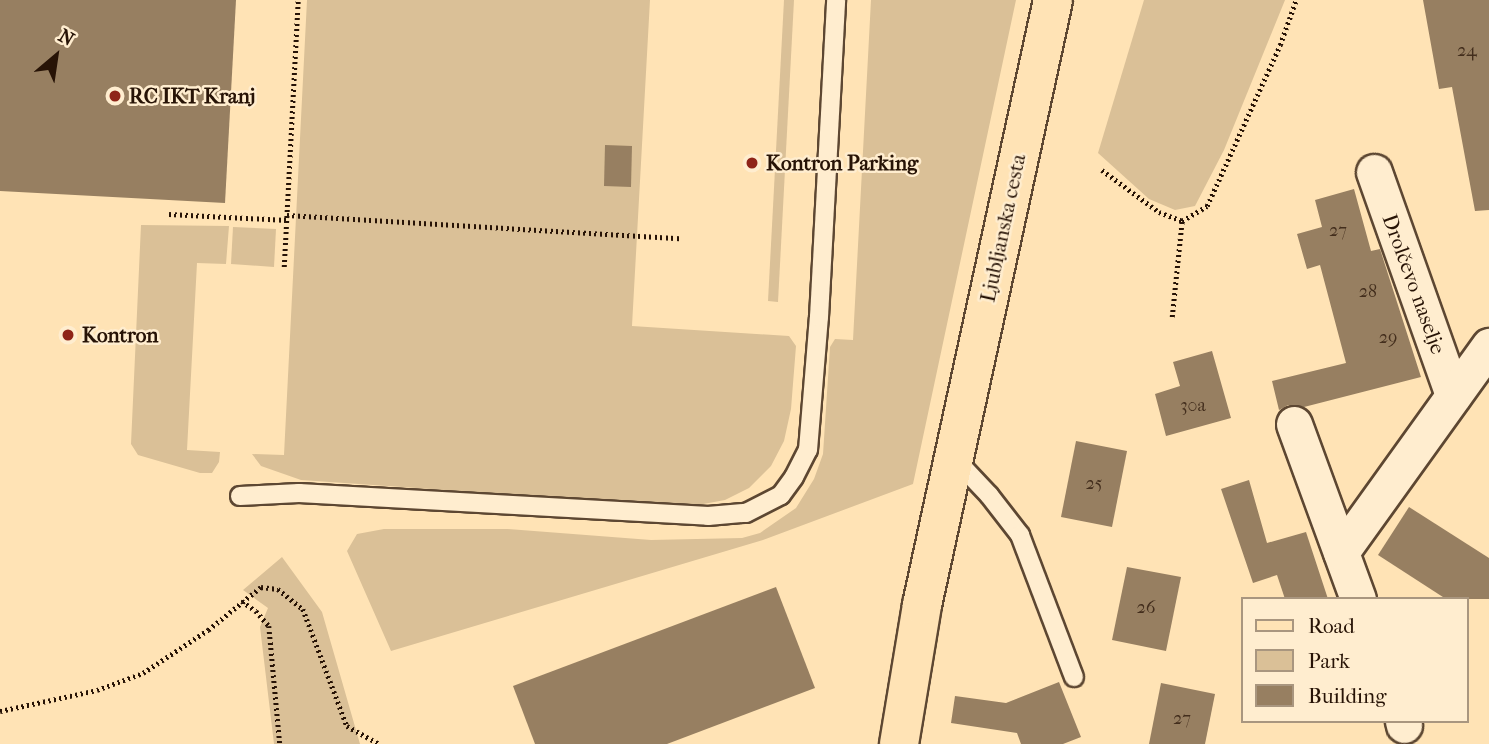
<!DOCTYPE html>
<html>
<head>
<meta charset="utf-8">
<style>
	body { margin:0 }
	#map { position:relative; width:1489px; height:744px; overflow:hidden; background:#ffe3b5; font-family:"IM FELL French Canon",serif }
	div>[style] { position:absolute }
	.green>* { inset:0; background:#dac097 }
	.building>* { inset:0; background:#977f61 }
	.path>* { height:4.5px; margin-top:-2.25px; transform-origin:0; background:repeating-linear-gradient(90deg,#271306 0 2px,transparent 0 5.5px) }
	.roads { filter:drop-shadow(2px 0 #5d4732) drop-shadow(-2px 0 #5d4732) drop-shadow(0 2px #5d4732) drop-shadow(0 -2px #5d4732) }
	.service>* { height:18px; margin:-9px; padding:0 9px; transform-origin:9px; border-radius:9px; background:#ffedcf }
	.minor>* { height:35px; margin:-17.5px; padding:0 17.5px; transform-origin:17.5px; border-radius:17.5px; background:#ffedcf }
	.primary>* { height:38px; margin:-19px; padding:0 19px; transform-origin:19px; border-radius:19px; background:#ffe3b5 }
	.dots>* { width:19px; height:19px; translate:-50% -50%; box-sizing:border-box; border:4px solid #ffedcf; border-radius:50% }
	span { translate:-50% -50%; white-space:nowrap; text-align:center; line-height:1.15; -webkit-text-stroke:5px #ffedcf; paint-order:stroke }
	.number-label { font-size:18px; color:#432e1d }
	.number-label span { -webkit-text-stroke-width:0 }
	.poi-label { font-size:21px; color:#271306; font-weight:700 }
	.left { translate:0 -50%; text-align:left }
	.street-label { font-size:21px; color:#271306 }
	.legend { position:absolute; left:1241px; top:597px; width:228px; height:126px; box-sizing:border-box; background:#ffedcf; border:2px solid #a9967f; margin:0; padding:9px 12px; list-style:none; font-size:21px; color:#271306 }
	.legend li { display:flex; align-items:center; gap:14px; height:35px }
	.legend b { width:35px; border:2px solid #a9967f }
	.north { position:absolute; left:21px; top:21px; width:70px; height:70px; -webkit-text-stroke:5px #ffedcf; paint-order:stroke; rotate:29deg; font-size:19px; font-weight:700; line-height:28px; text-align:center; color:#271306 }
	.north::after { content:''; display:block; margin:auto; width:24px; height:32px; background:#271306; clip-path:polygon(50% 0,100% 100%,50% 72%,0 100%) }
</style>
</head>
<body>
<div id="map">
	<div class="green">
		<div style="clip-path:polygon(307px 0,650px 0,632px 326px,789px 336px,796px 346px,791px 409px,784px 441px,771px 466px,749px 488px,725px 500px,687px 507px,301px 480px,261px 466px,252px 454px,284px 455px)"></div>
		<div style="clip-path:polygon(784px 0,794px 0,778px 302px,768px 301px)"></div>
		<div style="clip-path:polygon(871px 0,1016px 0,913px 484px,763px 540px,391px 651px,347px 551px,357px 534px,384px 529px,508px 529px,651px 540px,742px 538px,760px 533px,796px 508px,814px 479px,823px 454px,830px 347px,835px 339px,853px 340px)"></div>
		<div style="clip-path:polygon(1144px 0,1285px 0,1224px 150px,1195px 206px,1175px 210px,1149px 199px,1098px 153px)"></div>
		<div style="clip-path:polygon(141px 225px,229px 226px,226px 264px,197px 263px,187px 450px,220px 452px,219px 462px,212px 473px,200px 473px,138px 455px,131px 444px)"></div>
		<div style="clip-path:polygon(233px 227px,276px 229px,274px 267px,231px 264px)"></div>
		<div style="clip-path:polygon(282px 557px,322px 612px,360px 744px,274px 744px,260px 627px,268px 608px,243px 590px)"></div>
	</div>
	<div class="building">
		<div style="clip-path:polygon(0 0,236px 0,225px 203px,0 191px)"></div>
		<div style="clip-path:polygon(1423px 0,1489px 0,1489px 210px,1475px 211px,1452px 87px,1439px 89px)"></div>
		<div style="clip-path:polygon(605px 145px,632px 146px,631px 187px,604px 186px)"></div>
		<div style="clip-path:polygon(1354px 189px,1371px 251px,1380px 249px,1421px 377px,1304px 407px,1288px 405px,1279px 410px,1272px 381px,1346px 363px,1320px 265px,1307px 269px,1297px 234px,1322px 227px,1315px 200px)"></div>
		<div style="clip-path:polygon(1212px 351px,1231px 418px,1166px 436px,1155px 394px,1180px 386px,1173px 362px)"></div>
		<div style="clip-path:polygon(1076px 441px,1127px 451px,1112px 527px,1061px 517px)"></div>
		<div style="clip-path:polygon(1249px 480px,1267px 543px,1306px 532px,1328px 599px,1285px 599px,1277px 575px,1253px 583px,1221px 489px)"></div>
		<div style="clip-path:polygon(1409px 507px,1489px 558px,1489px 599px,1446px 599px,1378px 555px)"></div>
		<div style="clip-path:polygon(1127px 567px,1181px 577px,1166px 651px,1112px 640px)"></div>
		<div style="clip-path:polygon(776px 587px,815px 688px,667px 744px,535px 744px,513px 686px)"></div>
		<div style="clip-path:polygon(1059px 682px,1081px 737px,1063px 744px,1021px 744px,1017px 733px,951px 723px,955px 696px,1006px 703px)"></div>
		<div style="clip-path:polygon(1161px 683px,1215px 694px,1205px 744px,1149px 744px)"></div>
	</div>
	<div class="path">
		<div style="left:1102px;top:170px;width:71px;rotate:36.4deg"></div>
		<div style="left:1159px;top:212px;width:25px;rotate:21deg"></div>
		<div style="left:1182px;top:221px;width:29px;rotate:-31deg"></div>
		<div style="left:1207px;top:206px;width:177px;rotate:-65.6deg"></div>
		<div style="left:1280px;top:45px;width:48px;rotate:-70.4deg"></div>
		<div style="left:169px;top:214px;width:118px;rotate:2.9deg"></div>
		<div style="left:287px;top:215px;width:393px;rotate:3.4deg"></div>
		<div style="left:284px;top:267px;width:267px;rotate:-87deg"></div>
		<div style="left:1172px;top:317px;width:97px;rotate:-84.1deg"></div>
		<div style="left:242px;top:601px;width:17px;rotate:36deg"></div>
		<div style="left:256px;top:611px;width:20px;rotate:49deg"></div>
		<div style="left:269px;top:626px;width:119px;rotate:84.7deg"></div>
		<div style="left:0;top:711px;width:99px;rotate:-12.2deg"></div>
		<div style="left:97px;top:690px;width:49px;rotate:-20.3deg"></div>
		<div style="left:143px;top:673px;width:78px;rotate:-33.5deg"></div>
		<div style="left:208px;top:630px;width:68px;rotate:-39.1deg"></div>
		<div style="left:261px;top:587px;width:17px;rotate:7deg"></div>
		<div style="left:278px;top:589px;width:32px;rotate:39deg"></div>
		<div style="left:303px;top:609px;width:125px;rotate:69.4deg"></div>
		<div style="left:347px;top:726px;width:37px;rotate:29deg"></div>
	</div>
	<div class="roads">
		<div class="service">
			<div style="left:955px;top:459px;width:50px;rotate:46.6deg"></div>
			<div style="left:989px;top:495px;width:51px;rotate:52.2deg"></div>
			<div style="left:1020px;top:535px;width:152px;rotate:69.2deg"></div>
			<div style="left:240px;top:496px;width:59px;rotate:-2.9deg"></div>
			<div style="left:299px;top:493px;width:410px;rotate:3.2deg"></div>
			<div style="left:708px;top:516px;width:38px;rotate:-5deg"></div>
			<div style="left:746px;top:513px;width:39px;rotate:-27deg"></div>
			<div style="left:781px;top:495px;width:22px;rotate:-54deg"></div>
			<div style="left:794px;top:477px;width:30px;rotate:-63deg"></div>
			<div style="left:808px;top:450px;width:133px;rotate:-85.3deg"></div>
			<div style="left:819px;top:317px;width:317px;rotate:-86.9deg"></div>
		</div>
		<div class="minor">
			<div style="left:1374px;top:172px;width:237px;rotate:70.5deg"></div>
			<div style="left:1294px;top:424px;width:186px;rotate:69.9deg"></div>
			<div style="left:1341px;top:552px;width:254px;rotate:-54.3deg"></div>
			<div style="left:1403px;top:721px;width:4px;rotate:76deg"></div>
		</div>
		<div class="primary">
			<div style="left:899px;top:744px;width:141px;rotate:-80.6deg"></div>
			<div style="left:922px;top:605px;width:619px;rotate:-77.78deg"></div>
		</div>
	</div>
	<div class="dots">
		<div style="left:115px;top:96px;background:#8f2418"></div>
		<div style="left:752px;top:163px;background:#8f2418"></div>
		<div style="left:68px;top:335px;background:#8f2418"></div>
	</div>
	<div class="number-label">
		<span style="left:1467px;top:51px">24</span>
		<span style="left:1338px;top:231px">27</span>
		<span style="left:1368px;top:292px">28</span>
		<span style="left:1388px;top:338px">29</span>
		<span style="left:1193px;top:406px">30a</span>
		<span style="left:1094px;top:484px">25</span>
		<span style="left:1146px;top:608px">26</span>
		<span style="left:1182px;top:719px">27</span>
	</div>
	<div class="poi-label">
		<span class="left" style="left:129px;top:96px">RC IKT Kranj</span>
		<span class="left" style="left:766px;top:163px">Kontron Parking</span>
		<span class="left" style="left:82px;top:335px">Kontron</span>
	</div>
	<div class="street-label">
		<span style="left:1003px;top:228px;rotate:-78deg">Ljubljanska cesta</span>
		<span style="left:1414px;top:284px;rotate:70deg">Drolčevo naselje</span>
	</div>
	<ul class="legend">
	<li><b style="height:9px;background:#ffe3b5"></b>Road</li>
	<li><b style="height:19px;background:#dac097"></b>Park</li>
	<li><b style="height:19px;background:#977f61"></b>Building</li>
	</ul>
	<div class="north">N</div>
</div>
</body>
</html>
